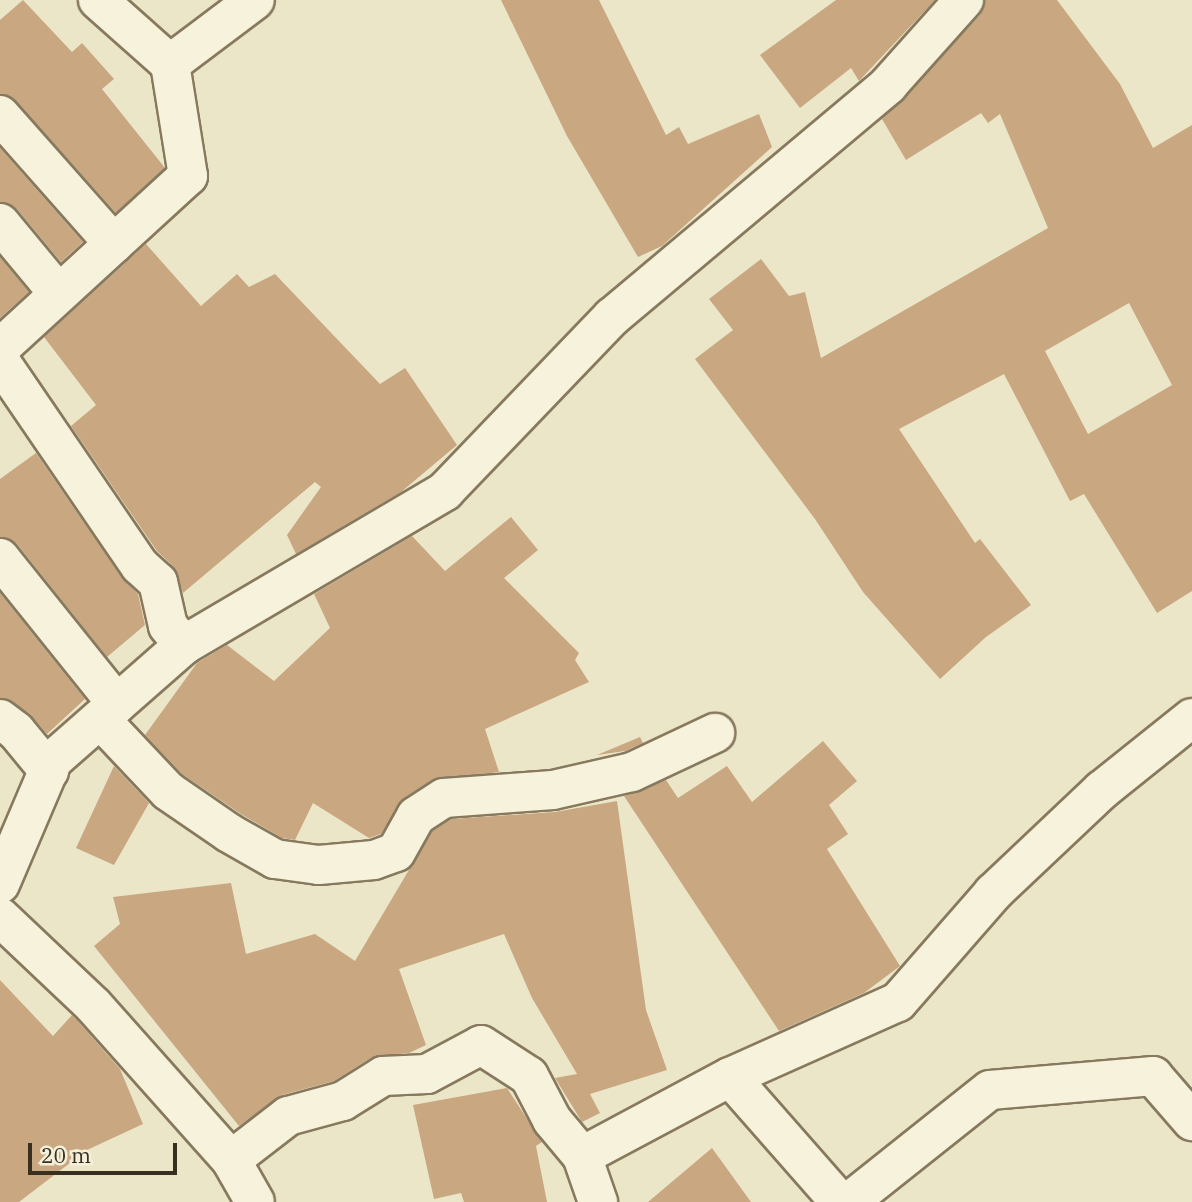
<!DOCTYPE html>
<html>
<head>
<meta charset="utf-8">
<style>
	body { margin:0 }
	#map { position:relative; width:1192px; height:1202px; overflow:hidden; background:#ece6c8; font-family:"IBM Plex Serif",serif }
	div>[style] { position:absolute }
	.building>* { inset:0; background:#c8a781 }
	.roads { filter:drop-shadow(2px 0 #87795e) drop-shadow(-2px 0 #87795e) drop-shadow(0 2px #87795e) drop-shadow(0 -2px #87795e) }
	.minor>* { height:38px; margin:-19px; padding:0 19px; transform-origin:19px; border-radius:19px; background:#f7f2db }
	span { translate:-50% -50%; white-space:nowrap; text-align:center; line-height:1.15; -webkit-text-stroke:7px #f4efd8; paint-order:stroke }
	.scale { position:absolute; left:28px; top:1143px; width:149px; height:32px; box-sizing:border-box; border:4px solid #392f21; border-top:0; padding-left:9px; font-size:21px; line-height:24px; white-space:nowrap; color:#392f21; -webkit-text-stroke:5px #f4efd8; paint-order:stroke }
</style>
</head>
<body>
<div id="map">
	<div class="building">
		<div style="clip-path:polygon(23px 0,72px 52px,82px 43px,114px 79px,102px 89px,165px 168px,116px 213px,16px 101px,0 94px,0 20px)"></div>
		<div style="clip-path:polygon(501px 0,599px 0,666px 135px,679px 127px,688px 144px,759px 114px,772px 147px,662px 246px,638px 257px,567px 136px)"></div>
		<div style="clip-path:polygon(836px 0,935px 0,859px 81px,851px 68px,800px 108px,760px 55px)"></div>
		<div style="clip-path:polygon(evenodd,985px 0,1057px 0,1120px 84px,1153px 148px,1192px 125px,1192px 591px,1157px 613px,1084px 494px,1070px 501px,1004px 374px,899px 429px,975px 543px,980px 539px,1031px 605px,986px 637px,940px 679px,863px 592px,815px 519px,695px 359px,733px 330px,709px 299px,761px 259px,789px 296px,805px 292px,821px 358px,1048px 228px,1000px 114px,988px 123px,981px 113px,906px 160px,882px 119px,980px 15px,985px 0,1129px 303px,1172px 385px,1088px 434px,1045px 351px,1129px 303px)"></div>
		<div style="clip-path:polygon(0 148px,83px 242px,61px 262px,17px 209px,0 202px)"></div>
		<div style="clip-path:polygon(146px 244px,201px 306px,237px 274px,249px 287px,275px 274px,380px 384px,405px 368px,457px 445px,401px 492px,296px 554px,287px 535px,321px 487px,315px 482px,183px 593px,173px 566px,157px 551px,71px 426px,96px 405px,44px 337px)"></div>
		<div style="clip-path:polygon(0 257px,29px 292px,0 318px)"></div>
		<div style="clip-path:polygon(36px 453px,122px 578px,138px 594px,145px 625px,107px 657px,17px 544px,0 537px,0 479px)"></div>
		<div style="clip-path:polygon(511px 517px,538px 550px,504px 578px,579px 653px,575px 660px,589px 682px,485px 729px,499px 772px,432px 780px,404px 798px,381px 834px,369px 838px,313px 803px,295px 840px,282px 838px,241px 814px,182px 774px,145px 735px,197px 663px,227px 645px,274px 681px,330px 628px,314px 594px,412px 536px,445px 571px)"></div>
		<div style="clip-path:polygon(0 593px,85px 699px,47px 734px,29px 713px,0 698px)"></div>
		<div style="clip-path:polygon(640px 737px,643px 743px,625px 751px,597px 755px)"></div>
		<div style="clip-path:polygon(823px 741px,857px 781px,829px 805px,848px 834px,827px 849px,900px 966px,864px 993px,779px 1031px,624px 796px,666px 780px,678px 798px,727px 766px,752px 802px)"></div>
		<div style="clip-path:polygon(114px 766px,149px 803px,114px 865px,76px 848px)"></div>
		<div style="clip-path:polygon(617px 801px,646px 1010px,667px 1070px,590px 1094px,600px 1113px,582px 1122px,555px 1078px,577px 1074px,532px 998px,504px 934px,399px 969px,426px 1045px,409px 1053px,372px 1057px,334px 1081px,282px 1095px,239px 1126px,94px 946px,120px 924px,113px 897px,231px 883px,246px 954px,315px 934px,355px 961px,432px 831px,451px 819px,555px 812px)"></div>
		<div style="clip-path:polygon(0 980px,53px 1036px,72px 1015px,77px 1020px,120px 1069px,143px 1124px,87px 1150px,19px 1202px,0 1202px)"></div>
		<div style="clip-path:polygon(507px 1088px,542px 1142px,536px 1146px,547px 1202px,464px 1202px,461px 1193px,434px 1199px,413px 1105px)"></div>
		<div style="clip-path:polygon(712px 1148px,751px 1202px,648px 1202px)"></div>
	</div>
	<div class="roads">
		<div class="minor">
			<div style="left:98px;top:0;width:96px;rotate:41.6deg"></div>
			<div style="left:0;top:115px;width:172px;rotate:48.5deg"></div>
			<div style="left:0;top:223px;width:92px;rotate:50.3deg"></div>
			<div style="left:0;top:348px;width:255px;rotate:-42.5deg"></div>
			<div style="left:188px;top:176px;width:113px;rotate:-99.1deg"></div>
			<div style="left:170px;top:64px;width:106px;rotate:-37deg"></div>
			<div style="left:0;top:361px;width:248px;rotate:55.7deg"></div>
			<div style="left:140px;top:566px;width:24px;rotate:42deg"></div>
			<div style="left:158px;top:582px;width:45px;rotate:77.2deg"></div>
			<div style="left:168px;top:626px;width:25px;rotate:50deg"></div>
			<div style="left:0;top:558px;width:187px;rotate:51.3deg"></div>
			<div style="left:0;top:719px;width:20px;rotate:37deg"></div>
			<div style="left:16px;top:731px;width:52px;rotate:50.5deg"></div>
			<div style="left:100px;top:719px;width:99px;rotate:46.6deg"></div>
			<div style="left:168px;top:791px;width:74px;rotate:34.5deg"></div>
			<div style="left:229px;top:833px;width:53px;rotate:29.5deg"></div>
			<div style="left:275px;top:859px;width:44px;rotate:7.8deg"></div>
			<div style="left:319px;top:865px;width:55px;rotate:-5.2deg"></div>
			<div style="left:374px;top:860px;width:23px;rotate:-20deg"></div>
			<div style="left:396px;top:852px;width:41px;rotate:-60.9deg"></div>
			<div style="left:416px;top:816px;width:33px;rotate:-33deg"></div>
			<div style="left:444px;top:798px;width:109px;rotate:-4.2deg"></div>
			<div style="left:553px;top:790px;width:81px;rotate:-12.8deg"></div>
			<div style="left:632px;top:772px;width:92px;rotate:-25.2deg"></div>
			<div style="left:0;top:884px;width:135px;rotate:-66.9deg"></div>
			<div style="left:53px;top:760px;width:174px;rotate:-41.3deg"></div>
			<div style="left:184px;top:645px;width:303px;rotate:-30.5deg"></div>
			<div style="left:445px;top:491px;width:241px;rotate:-46.2deg"></div>
			<div style="left:612px;top:317px;width:361px;rotate:-40deg"></div>
			<div style="left:888px;top:85px;width:114px;rotate:-48.2deg"></div>
			<div style="left:0;top:917px;width:128px;rotate:43.4deg"></div>
			<div style="left:93px;top:1005px;width:208px;rotate:48.3deg"></div>
			<div style="left:231px;top:1160px;width:72px;rotate:-37.7deg"></div>
			<div style="left:288px;top:1116px;width:57px;rotate:-15.3deg"></div>
			<div style="left:343px;top:1101px;width:47px;rotate:-32deg"></div>
			<div style="left:383px;top:1076px;width:44px;rotate:-2.6deg"></div>
			<div style="left:427px;top:1074px;width:61px;rotate:-28.2deg"></div>
			<div style="left:481px;top:1045px;width:57px;rotate:32.9deg"></div>
			<div style="left:529px;top:1076px;width:50px;rotate:62.4deg"></div>
			<div style="left:552px;top:1120px;width:47px;rotate:50.2deg"></div>
			<div style="left:582px;top:1156px;width:168px;rotate:-28.1deg"></div>
			<div style="left:730px;top:1077px;width:167px;rotate:48.7deg"></div>
			<div style="left:730px;top:1077px;width:184px;rotate:-24.1deg"></div>
			<div style="left:898px;top:1002px;width:145px;rotate:-48.9deg"></div>
			<div style="left:993px;top:893px;width:150px;rotate:-43.4deg"></div>
			<div style="left:1102px;top:790px;width:115px;rotate:-38.7deg"></div>
			<div style="left:582px;top:1156px;width:49px;rotate:70.8deg"></div>
			<div style="left:231px;top:1160px;width:48px;rotate:60.3deg"></div>
			<div style="left:849px;top:1202px;width:180px;rotate:-38.5deg"></div>
			<div style="left:990px;top:1090px;width:164px;rotate:-4.9deg"></div>
			<div style="left:1153px;top:1076px;width:60px;rotate:49.1deg"></div>
		</div>
	</div>
	<div class="scale">20 m</div>
</div>
</body>
</html>
